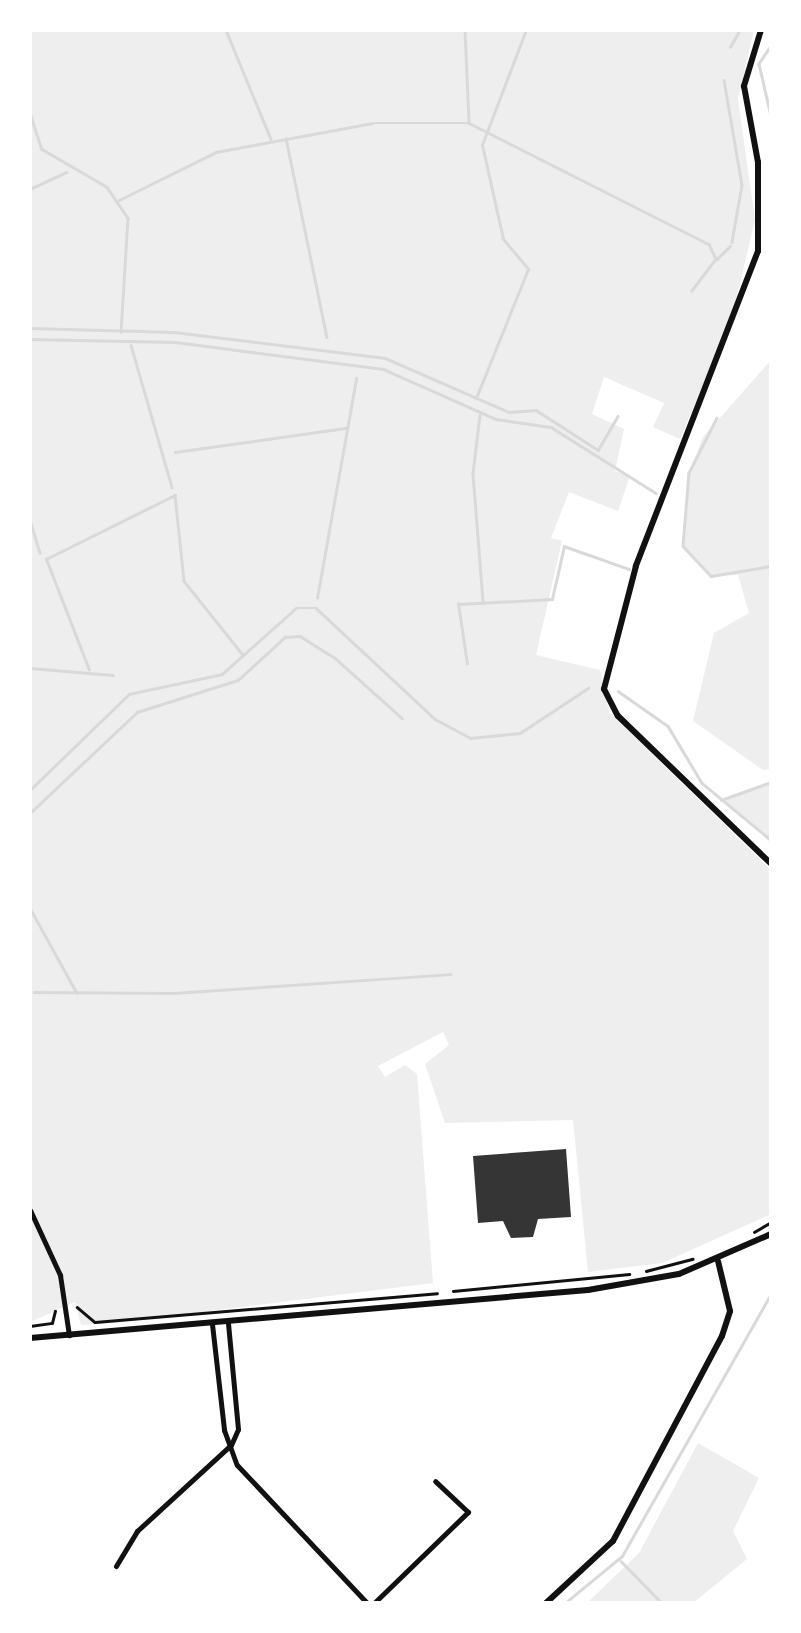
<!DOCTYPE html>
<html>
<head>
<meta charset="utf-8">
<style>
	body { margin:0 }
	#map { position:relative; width:801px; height:1633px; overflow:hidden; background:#fff; font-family:"Exo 2",sans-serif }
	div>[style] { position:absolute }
	.green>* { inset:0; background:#eee }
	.stream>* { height:2.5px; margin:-1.25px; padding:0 1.25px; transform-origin:1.25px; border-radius:1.25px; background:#d9d9d9 }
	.building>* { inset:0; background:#353535 }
	.path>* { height:2.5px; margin:-1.25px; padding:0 1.25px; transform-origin:1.25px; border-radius:1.25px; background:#111 }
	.minor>* { height:5px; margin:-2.5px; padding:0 2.5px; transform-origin:2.5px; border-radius:2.5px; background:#111 }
	.tertiary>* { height:6px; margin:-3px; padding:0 3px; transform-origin:3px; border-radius:3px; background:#111 }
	span { translate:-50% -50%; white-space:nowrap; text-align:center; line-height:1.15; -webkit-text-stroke:8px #fff; paint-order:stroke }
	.frame { position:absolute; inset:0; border:32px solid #fff; pointer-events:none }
</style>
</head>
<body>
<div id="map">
	<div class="green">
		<div style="clip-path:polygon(30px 30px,754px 30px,738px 99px,755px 220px,733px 313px,680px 439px,653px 427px,664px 403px,604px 377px,592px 414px,624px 429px,615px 471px,630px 476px,618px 511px,569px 492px,551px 538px,562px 541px,536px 655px,600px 670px,609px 712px,771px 870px,771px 1214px,662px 1263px,588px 1272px,573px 1120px,445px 1123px,425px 1064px,449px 1045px,443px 1032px,378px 1066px,385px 1077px,405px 1065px,417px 1074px,433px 1283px,114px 1323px,81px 1325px,75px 1302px,30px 1322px)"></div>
		<div style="clip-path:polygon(771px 360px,771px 769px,763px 770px,693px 721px,714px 633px,749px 613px,738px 575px,711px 576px,683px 546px,689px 473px,703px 437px)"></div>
		<div style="clip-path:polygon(771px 782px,771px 840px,721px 800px)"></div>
		<div style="clip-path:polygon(698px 1443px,759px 1478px,733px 1531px,747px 1559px,693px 1603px,587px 1603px,639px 1553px)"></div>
	</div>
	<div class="stream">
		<div style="left:226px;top:30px;width:118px;rotate:67.6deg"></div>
		<div style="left:465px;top:30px;width:93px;rotate:87.5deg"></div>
		<div style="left:771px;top:46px;width:22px;rotate:124deg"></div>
		<div style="left:759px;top:64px;width:53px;rotate:77deg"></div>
		<div style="left:730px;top:47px;width:20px;rotate:-60deg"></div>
		<div style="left:724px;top:80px;width:107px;rotate:80.3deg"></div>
		<div style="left:742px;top:185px;width:58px;rotate:100deg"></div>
		<div style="left:30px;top:113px;width:38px;rotate:72deg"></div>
		<div style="left:42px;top:149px;width:75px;rotate:30.3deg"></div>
		<div style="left:107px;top:187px;width:37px;rotate:56deg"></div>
		<div style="left:128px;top:218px;width:114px;rotate:93.5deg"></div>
		<div style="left:286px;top:138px;width:203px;rotate:78.4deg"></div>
		<div style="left:30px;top:189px;width:40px;rotate:-25deg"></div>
		<div style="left:119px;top:200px;width:108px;rotate:-26.3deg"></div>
		<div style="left:216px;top:152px;width:159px;rotate:-10.5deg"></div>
		<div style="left:372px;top:123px;width:97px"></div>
		<div style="left:469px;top:123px;width:269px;rotate:26.8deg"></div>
		<div style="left:709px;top:244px;width:17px;rotate:65deg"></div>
		<div style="left:716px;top:259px;width:40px;rotate:127deg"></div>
		<div style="left:717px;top:259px;width:18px;rotate:-45deg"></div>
		<div style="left:30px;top:328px;width:144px;rotate:1.6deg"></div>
		<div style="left:174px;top:332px;width:213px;rotate:7deg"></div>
		<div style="left:385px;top:358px;width:135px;rotate:23.5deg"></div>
		<div style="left:509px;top:412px;width:27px;rotate:-4deg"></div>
		<div style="left:536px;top:410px;width:74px;rotate:32.8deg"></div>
		<div style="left:598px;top:450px;width:39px;rotate:-60deg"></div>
		<div style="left:30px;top:339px;width:145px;rotate:1.2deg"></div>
		<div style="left:175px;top:342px;width:210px;rotate:7.4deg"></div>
		<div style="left:383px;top:369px;width:124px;rotate:23.9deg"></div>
		<div style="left:496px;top:419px;width:56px;rotate:8.3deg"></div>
		<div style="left:551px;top:427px;width:124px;rotate:32.2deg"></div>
		<div style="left:131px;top:345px;width:148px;rotate:73.9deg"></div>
		<div style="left:476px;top:398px;width:139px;rotate:-68deg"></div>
		<div style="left:528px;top:269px;width:39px;rotate:-130deg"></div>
		<div style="left:503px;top:239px;width:96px;rotate:-102.6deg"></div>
		<div style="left:482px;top:145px;width:123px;rotate:-69.1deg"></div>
		<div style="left:480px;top:415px;width:59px;rotate:96.8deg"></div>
		<div style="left:473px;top:474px;width:127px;rotate:85.5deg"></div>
		<div style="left:717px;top:418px;width:62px;rotate:117deg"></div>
		<div style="left:689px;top:473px;width:73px;rotate:94.7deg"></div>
		<div style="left:683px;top:546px;width:41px;rotate:47deg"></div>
		<div style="left:711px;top:576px;width:61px;rotate:-9.5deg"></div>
		<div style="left:175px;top:452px;width:173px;rotate:-8deg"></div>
		<div style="left:30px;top:520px;width:34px;rotate:73deg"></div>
		<div style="left:317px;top:598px;width:223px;rotate:-79.9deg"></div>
		<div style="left:467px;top:664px;width:61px;rotate:-98.5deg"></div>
		<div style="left:458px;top:604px;width:94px;rotate:-3deg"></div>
		<div style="left:552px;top:599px;width:54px;rotate:-77.2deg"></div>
		<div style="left:564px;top:546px;width:69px;rotate:19.5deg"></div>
		<div style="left:30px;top:668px;width:83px;rotate:4.8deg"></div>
		<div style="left:89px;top:670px;width:119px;rotate:-111.2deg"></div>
		<div style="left:46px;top:559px;width:144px;rotate:-26.4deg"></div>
		<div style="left:175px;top:495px;width:86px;rotate:84deg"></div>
		<div style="left:184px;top:581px;width:95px;rotate:51.4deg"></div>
		<div style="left:618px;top:691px;width:61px;rotate:35deg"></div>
		<div style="left:668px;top:726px;width:66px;rotate:59.2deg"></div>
		<div style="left:702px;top:783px;width:89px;rotate:39.6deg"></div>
		<div style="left:30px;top:790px;width:138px;rotate:-44.1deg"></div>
		<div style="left:129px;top:694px;width:95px;rotate:-12.1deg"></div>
		<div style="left:222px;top:674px;width:99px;rotate:-41.7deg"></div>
		<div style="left:296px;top:608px;width:20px"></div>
		<div style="left:316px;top:608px;width:163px;rotate:43deg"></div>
		<div style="left:435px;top:719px;width:40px;rotate:28deg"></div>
		<div style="left:470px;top:738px;width:50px;rotate:-5.7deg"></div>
		<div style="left:520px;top:733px;width:82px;rotate:-33.5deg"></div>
		<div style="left:721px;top:800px;width:53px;rotate:-19.8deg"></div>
		<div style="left:30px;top:813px;width:147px;rotate:-43.3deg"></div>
		<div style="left:137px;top:712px;width:106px;rotate:-17.6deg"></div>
		<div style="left:238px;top:680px;width:64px;rotate:-42.5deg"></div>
		<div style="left:285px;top:637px;width:15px;rotate:-4deg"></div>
		<div style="left:300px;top:636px;width:41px;rotate:32.2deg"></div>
		<div style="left:335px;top:658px;width:90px;rotate:41.8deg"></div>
		<div style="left:30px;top:908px;width:97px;rotate:61.1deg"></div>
		<div style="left:34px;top:992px;width:140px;rotate:0.4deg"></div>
		<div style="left:174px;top:993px;width:277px;rotate:-3.9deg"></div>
		<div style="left:621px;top:1561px;width:59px;rotate:45.7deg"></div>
		<div style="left:565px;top:1603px;width:74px;rotate:-39.5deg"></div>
		<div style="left:622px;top:1556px;width:301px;rotate:-60.4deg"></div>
	</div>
	<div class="building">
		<div style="clip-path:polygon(566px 1149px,571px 1217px,538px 1219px,533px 1237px,511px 1238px,503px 1221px,478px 1223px,473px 1156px)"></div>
	</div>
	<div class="path">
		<div style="left:754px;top:1232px;width:20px;rotate:-30deg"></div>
		<div style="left:646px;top:1271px;width:48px;rotate:-14.6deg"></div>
		<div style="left:453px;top:1291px;width:177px;rotate:-5.5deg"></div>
		<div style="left:77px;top:1307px;width:23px;rotate:40deg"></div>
		<div style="left:95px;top:1322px;width:343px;rotate:-4.8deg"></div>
		<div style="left:30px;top:1326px;width:22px;rotate:-8deg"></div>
		<div style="left:52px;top:1323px;width:12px;rotate:-76deg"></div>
	</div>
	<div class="minor">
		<div style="left:30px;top:1210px;width:72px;rotate:65.2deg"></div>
		<div style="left:60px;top:1275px;width:61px;rotate:81.5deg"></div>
		<div style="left:212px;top:1324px;width:107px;rotate:83.5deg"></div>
		<div style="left:224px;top:1430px;width:37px;rotate:70deg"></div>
		<div style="left:237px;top:1465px;width:190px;rotate:46.7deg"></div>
		<div style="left:116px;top:1566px;width:41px;rotate:-59deg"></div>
		<div style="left:137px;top:1531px;width:127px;rotate:-42.5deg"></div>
		<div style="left:231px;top:1445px;width:17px;rotate:-66deg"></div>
		<div style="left:238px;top:1429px;width:106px;rotate:-95.4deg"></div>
		<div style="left:374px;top:1603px;width:131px;rotate:-44.1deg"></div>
		<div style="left:468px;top:1512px;width:45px;rotate:-136.8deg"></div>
	</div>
	<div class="tertiary">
		<div style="left:761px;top:30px;width:59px;rotate:106.9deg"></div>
		<div style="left:744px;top:86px;width:77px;rotate:79.6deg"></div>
		<div style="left:758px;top:162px;width:89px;rotate:90deg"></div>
		<div style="left:758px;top:251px;width:338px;rotate:111.2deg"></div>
		<div style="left:636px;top:566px;width:127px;rotate:104.6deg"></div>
		<div style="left:604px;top:689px;width:30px;rotate:63deg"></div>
		<div style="left:618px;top:716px;width:213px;rotate:44deg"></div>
		<div style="left:30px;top:1338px;width:560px;rotate:-4.92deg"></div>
		<div style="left:588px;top:1290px;width:92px;rotate:-10deg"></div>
		<div style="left:679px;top:1274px;width:100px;rotate:-23.5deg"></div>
		<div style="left:546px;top:1603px;width:91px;rotate:-42.8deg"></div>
		<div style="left:613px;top:1541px;width:232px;rotate:-62deg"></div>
		<div style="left:722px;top:1336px;width:26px;rotate:-72deg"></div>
		<div style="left:730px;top:1311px;width:51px;rotate:-103.5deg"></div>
	</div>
	<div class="frame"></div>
</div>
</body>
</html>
